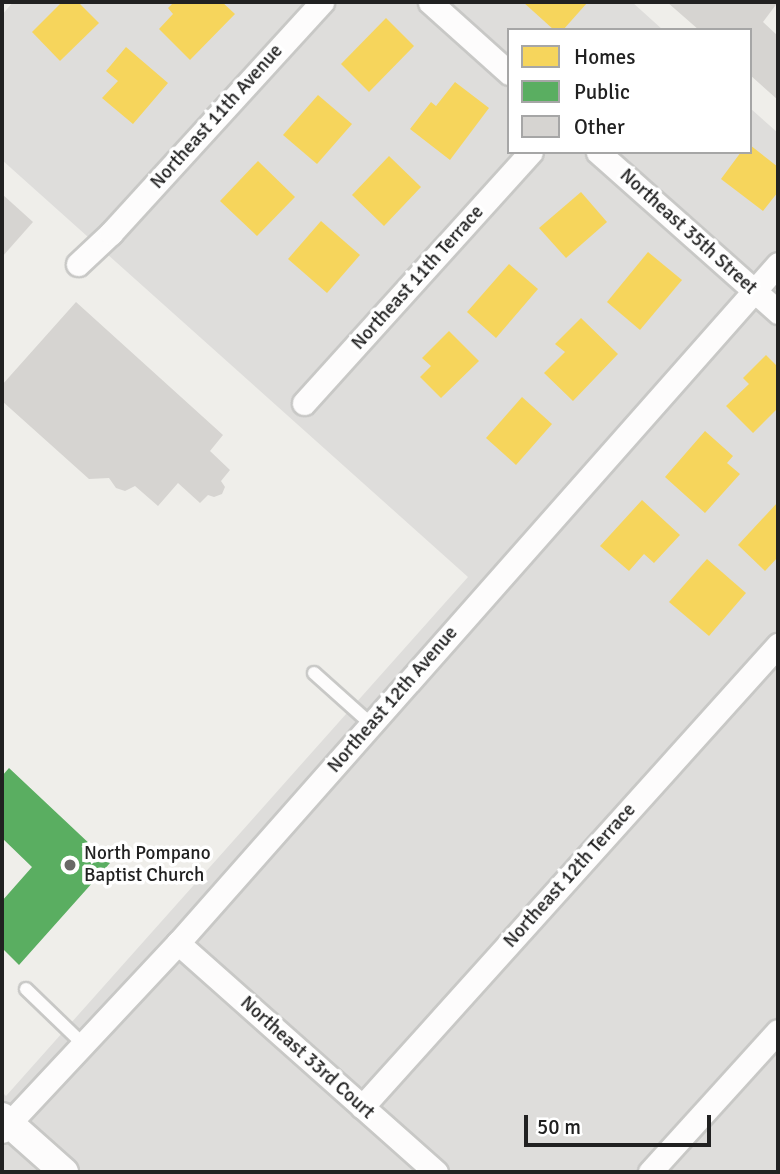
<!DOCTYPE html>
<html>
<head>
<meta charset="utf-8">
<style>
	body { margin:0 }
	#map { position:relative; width:780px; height:1174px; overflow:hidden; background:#efeeea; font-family:Signika,sans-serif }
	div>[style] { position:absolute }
	.residential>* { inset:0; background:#dedddb }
	.homes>* { inset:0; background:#f6d55c }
	.public>* { inset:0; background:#5aae61 }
	.building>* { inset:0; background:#d6d4d1 }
	.roads { filter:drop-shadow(2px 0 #c8c8c6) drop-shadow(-2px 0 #c8c8c6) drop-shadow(0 2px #c8c8c6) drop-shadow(0 -2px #c8c8c6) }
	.service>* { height:12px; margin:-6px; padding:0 6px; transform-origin:6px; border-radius:6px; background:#fdfcfc }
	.minor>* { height:23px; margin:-11.5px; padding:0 11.5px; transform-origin:11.5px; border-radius:11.5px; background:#fdfcfc }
	.tertiary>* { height:28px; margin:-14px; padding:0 14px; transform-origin:14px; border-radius:14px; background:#fdfcfc }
	.dots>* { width:19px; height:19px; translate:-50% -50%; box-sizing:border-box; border:4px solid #fff; border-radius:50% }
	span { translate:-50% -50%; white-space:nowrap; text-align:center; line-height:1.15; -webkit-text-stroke:7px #fff; paint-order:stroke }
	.street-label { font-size:19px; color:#212121 }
	.poi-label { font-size:19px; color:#212121 }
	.left { translate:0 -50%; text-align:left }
	.frame { position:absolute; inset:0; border:4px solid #212121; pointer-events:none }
	.legend { position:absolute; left:507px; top:28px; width:245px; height:126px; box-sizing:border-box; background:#fff; border:2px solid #a6a6a6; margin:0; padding:9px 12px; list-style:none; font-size:21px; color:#212121 }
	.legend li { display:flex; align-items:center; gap:14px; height:35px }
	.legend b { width:35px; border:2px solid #a6a6a6 }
	.scale { position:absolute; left:524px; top:1115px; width:187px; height:32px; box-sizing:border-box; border:4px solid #212121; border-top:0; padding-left:9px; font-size:21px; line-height:24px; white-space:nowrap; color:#212121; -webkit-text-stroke:5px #fff; paint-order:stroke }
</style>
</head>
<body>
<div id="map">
	<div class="residential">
		<div style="clip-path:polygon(13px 2px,632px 2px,663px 30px,509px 30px,509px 152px,750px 152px,750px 108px,778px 133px,778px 1172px,2px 1172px,2px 1092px,6px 1096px,468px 577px,2px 160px,2px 15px)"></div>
	</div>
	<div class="homes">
		<div style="clip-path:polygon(62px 2px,78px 2px,99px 23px,60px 61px,32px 32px)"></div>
		<div style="clip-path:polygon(174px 2px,222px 2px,235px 14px,190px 60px,159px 29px,173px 14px,168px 8px)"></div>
		<div style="clip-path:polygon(523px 2px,585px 2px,587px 3px,563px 30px,554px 30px)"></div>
		<div style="clip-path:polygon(386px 18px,414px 46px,369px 92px,341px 64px)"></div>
		<div style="clip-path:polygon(126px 47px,168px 83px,133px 124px,102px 98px,118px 81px,106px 71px)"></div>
		<div style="clip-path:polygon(455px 82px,489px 108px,450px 160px,410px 129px,431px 102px,436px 106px)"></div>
		<div style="clip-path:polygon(318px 95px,352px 124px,317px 164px,283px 135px)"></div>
		<div style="clip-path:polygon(750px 145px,778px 167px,778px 192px,763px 211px,721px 179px,741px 152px,750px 152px)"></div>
		<div style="clip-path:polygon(389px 156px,421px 187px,384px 226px,352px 195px)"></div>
		<div style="clip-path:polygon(258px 161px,295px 197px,257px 236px,220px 201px)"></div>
		<div style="clip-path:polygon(581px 192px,607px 222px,566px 258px,539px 228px)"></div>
		<div style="clip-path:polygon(321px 221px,360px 255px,327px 293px,288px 259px)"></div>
		<div style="clip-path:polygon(648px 252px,682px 280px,640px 330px,607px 302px)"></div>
		<div style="clip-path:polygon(509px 264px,538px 289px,496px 338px,467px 312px)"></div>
		<div style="clip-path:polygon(581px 318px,618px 354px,573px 401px,544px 373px,565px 352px,555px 344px)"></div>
		<div style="clip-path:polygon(449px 331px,479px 361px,441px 398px,420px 377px,431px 366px,422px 358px)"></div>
		<div style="clip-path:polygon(766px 355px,778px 367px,778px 408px,753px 433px,726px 406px,749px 384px,743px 378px)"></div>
		<div style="clip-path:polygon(522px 397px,552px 424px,516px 465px,486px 438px)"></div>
		<div style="clip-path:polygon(705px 431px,733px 456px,727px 463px,740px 474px,705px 513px,665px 477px)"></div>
		<div style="clip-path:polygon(642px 500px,680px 535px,654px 563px,644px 554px,629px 571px,600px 546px)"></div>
		<div style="clip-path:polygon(778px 502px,778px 557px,765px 571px,738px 545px)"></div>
		<div style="clip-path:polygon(707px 559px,746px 593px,709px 636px,669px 602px)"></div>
	</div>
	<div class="public">
		<div style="clip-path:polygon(9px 768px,110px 863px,19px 965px,2px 948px,2px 901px,32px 867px,2px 838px,2px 776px)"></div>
	</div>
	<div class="building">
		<div style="clip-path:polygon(667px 2px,778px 2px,763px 22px,778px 36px,778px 100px,750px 75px,750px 30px,699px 30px)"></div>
		<div style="clip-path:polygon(2px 194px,33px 222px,2px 257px)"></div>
		<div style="clip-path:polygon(76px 302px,223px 435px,210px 451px,230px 470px,221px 481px,225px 487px,222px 494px,214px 497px,208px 495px,200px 503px,178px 483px,158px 506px,135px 486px,125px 491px,116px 488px,109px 478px,89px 479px,2px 401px,2px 385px)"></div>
	</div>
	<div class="roads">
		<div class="service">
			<div style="left:314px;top:673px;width:76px;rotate:41.8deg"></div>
			<div style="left:26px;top:989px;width:79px;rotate:44deg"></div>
		</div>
		<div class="minor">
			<div style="left:430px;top:2px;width:106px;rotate:41.9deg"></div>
			<div style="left:598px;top:152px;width:241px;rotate:41.6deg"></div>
			<div style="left:78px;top:264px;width:45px;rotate:-43.2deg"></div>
			<div style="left:111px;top:233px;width:313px;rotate:-47.6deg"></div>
			<div style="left:304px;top:403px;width:338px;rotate:-47.9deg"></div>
			<div style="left:178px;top:943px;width:345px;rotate:41.6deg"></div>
			<div style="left:362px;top:1107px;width:622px;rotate:-48deg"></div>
			<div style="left:2px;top:1131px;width:258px;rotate:-46.9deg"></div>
			<div style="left:178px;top:943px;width:906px;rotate:-48.53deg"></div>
			<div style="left:650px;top:1172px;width:190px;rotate:-47.8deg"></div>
		</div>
		<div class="tertiary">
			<div style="left:2px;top:1117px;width:83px;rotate:41.6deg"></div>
		</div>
	</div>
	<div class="dots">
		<div style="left:70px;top:865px;background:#696967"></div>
	</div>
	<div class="street-label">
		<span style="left:217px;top:117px;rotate:-48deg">Northeast 11th Avenue</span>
		<span style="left:688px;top:232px;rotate:42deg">Northeast 35th Street</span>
		<span style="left:418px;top:278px;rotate:-48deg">Northeast 11th Terrace</span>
		<span style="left:393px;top:700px;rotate:-49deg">Northeast 12th Avenue</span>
		<span style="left:570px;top:876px;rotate:-48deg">Northeast 12th Terrace</span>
		<span style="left:307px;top:1058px;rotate:42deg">Northeast 33rd Court</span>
	</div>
	<div class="poi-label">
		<span class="left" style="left:84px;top:865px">North Pompano<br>Baptist Church</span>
	</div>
	<div class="frame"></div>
	<ul class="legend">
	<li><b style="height:19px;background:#f6d55c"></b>Homes</li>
	<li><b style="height:19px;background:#5aae61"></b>Public</li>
	<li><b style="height:19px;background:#d6d4d1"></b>Other</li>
	</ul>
	<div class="scale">50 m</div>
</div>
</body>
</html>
